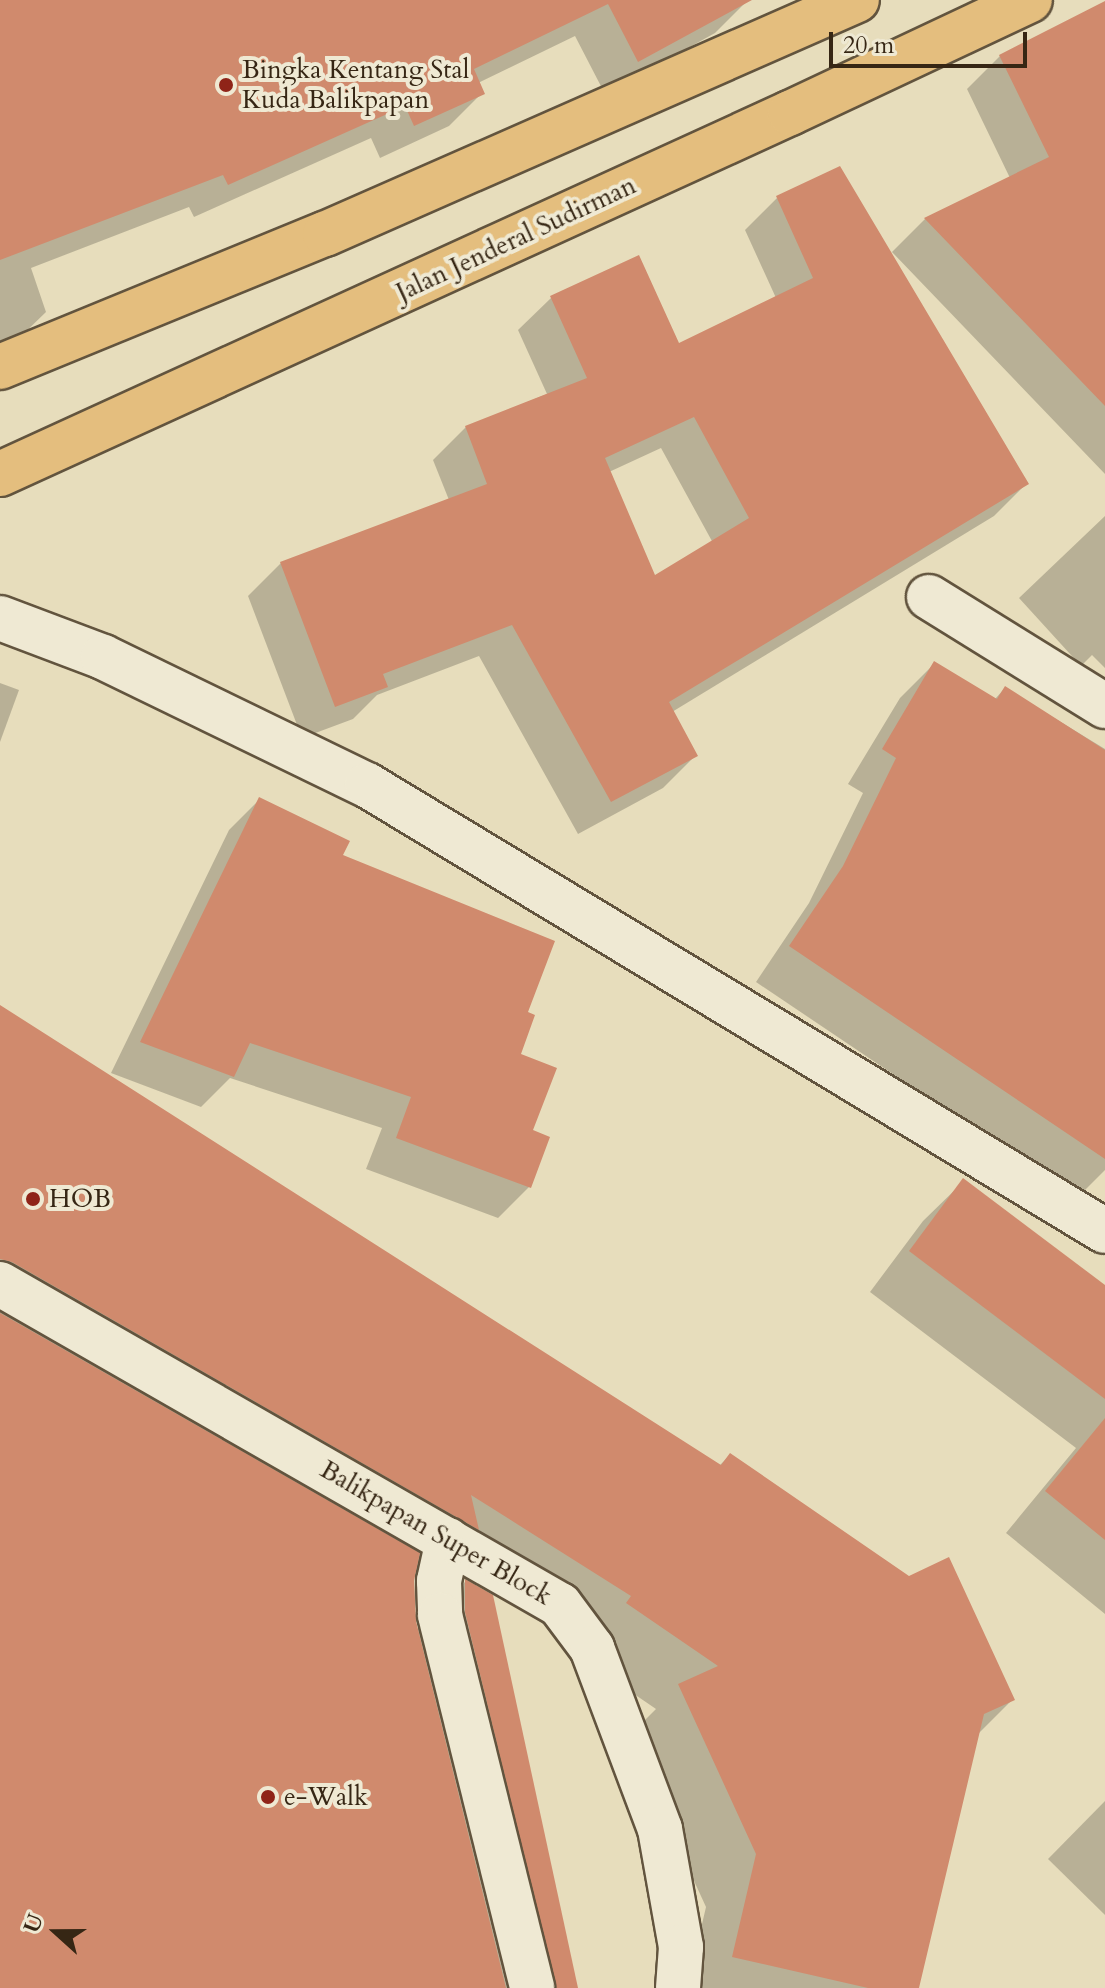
<!DOCTYPE html>
<html>
<head>
<meta charset="utf-8">
<style>
	body { margin:0 }
	#map { position:relative; width:1105px; height:1988px; overflow:hidden; background:#e7ddbc; font-family:Cardo,serif }
	div>[style] { position:absolute }
	.shadow>* { inset:0; background:#0003 }
	.building>* { inset:0; background:#d08a6d }
	.roads { filter:drop-shadow(2px 0 #62543e) drop-shadow(-2px 0 #62543e) drop-shadow(0 2px #62543e) drop-shadow(0 -2px #62543e) }
	.minor>* { height:44px; margin:-22px; padding:0 22px; transform-origin:22px; border-radius:22px; background:#efe9d3 }
	.highway>* { height:44px; margin:-22px; padding:0 22px; transform-origin:22px; border-radius:22px; background:#e4be7e }
	.dots>* { width:22px; height:22px; translate:-50% -50%; box-sizing:border-box; border:4px solid #efe9d3; border-radius:50% }
	span { translate:-50% -50%; white-space:nowrap; text-align:center; line-height:1.15; -webkit-text-stroke:8px #efe9d3; paint-order:stroke }
	.poi-label { font-size:26px; color:#362614 }
	.left { translate:0 -50%; text-align:left }
	.street-label { font-size:26px; color:#362614 }
	.north { position:absolute; left:16px; top:1892px; width:80px; height:80px; -webkit-text-stroke:6px #efe9d3; paint-order:stroke; rotate:291deg; font-size:22px; font-weight:700; line-height:32px; text-align:center; color:#362614 }
	.north::after { content:''; display:block; margin:auto; width:28px; height:36px; background:#362614; clip-path:polygon(50% 0,100% 100%,50% 72%,0 100%) }
	.scale { position:absolute; left:829px; top:32px; width:198px; height:36px; box-sizing:border-box; border:4px solid #362614; border-top:0; padding-left:10px; font-size:24px; line-height:28px; white-space:nowrap; color:#362614; -webkit-text-stroke:6px #efe9d3; paint-order:stroke }
</style>
</head>
<body>
<div id="map">
	<div class="shadow">
		<div style="clip-path:polygon(0 0,748px 0,715px 33px,605px 94px,575px 36px,478px 83px,482px 93px,449px 126px,380px 158px,371px 138px,194px 217px,189px 207px,31px 268px,46px 312px,12px 345px,0 350px)"></div>
		<div style="clip-path:polygon(1105px 3px,1105px 474px,892px 252px,925px 219px,1010px 178px,967px 89px,1000px 56px)"></div>
		<div style="clip-path:polygon(evenodd,777px 198px,1027px 483px,994px 516px,672px 712px,695px 756px,663px 788px,578px 834px,479px 656px,377px 695px,353px 719px,302px 738px,248px 596px,281px 563px,449px 500px,433px 460px,466px 427px,547px 394px,518px 330px,551px 298px,678px 346px,776px 298px,745px 230px,777px 198px,661px 448px,713px 543px,654px 578px,609px 472px,661px 448px)"></div>
		<div style="clip-path:polygon(1105px 516px,1105px 668px,1092px 655px,1081px 666px,1019px 598px)"></div>
		<div style="clip-path:polygon(934px 664px,995px 699px,1005px 688px,1105px 749px,1105px 1170px,1077px 1198px,756px 982px,809px 903px,863px 793px,848px 784px,900px 698px)"></div>
		<div style="clip-path:polygon(0 683px,19px 690px,0 742px)"></div>
		<div style="clip-path:polygon(260px 799px,340px 856px,526px 1013px,518px 1055px,529px 1187px,498px 1218px,366px 1169px,382px 1128px,230px 1078px,201px 1107px,111px 1073px,229px 830px)"></div>
		<div style="clip-path:polygon(0 1035px,719px 1466px,730px 1455px,1013px 1699px,977px 1735px,917px 1988px,687px 1988px,706px 1907px,628px 1737px,656px 1709px,577px 1655px,581px 1648px,445px 1561px,426px 1580px,414px 1572px,416px 1631px,465px 1582px,576px 1988px,0 1988px)"></div>
		<div style="clip-path:polygon(964px 1181px,1105px 1287px,1105px 1614px,1006px 1533px,1076px 1448px,870px 1292px,923px 1221px)"></div>
		<div style="clip-path:polygon(1105px 1801px,1105px 1915px,1048px 1859px)"></div>
	</div>
	<div class="building">
		<div style="clip-path:polygon(0 0,752px 0,638px 62px,608px 4px,474px 69px,485px 94px,414px 126px,405px 106px,228px 185px,223px 175px,0 260px)"></div>
		<div style="clip-path:polygon(1105px 1px,1105px 406px,924px 218px,1049px 157px,999px 55px)"></div>
		<div style="clip-path:polygon(evenodd,840px 166px,1029px 484px,669px 702px,698px 756px,611px 802px,512px 625px,383px 674px,388px 687px,335px 707px,280px 562px,487px 484px,465px 426px,587px 378px,550px 296px,639px 255px,679px 343px,813px 278px,776px 196px,840px 166px,694px 417px,749px 518px,655px 575px,605px 458px,694px 417px)"></div>
		<div style="clip-path:polygon(934px 661px,997px 699px,1005px 686px,1105px 750px,1105px 1159px,789px 946px,843px 866px,896px 758px,882px 749px)"></div>
		<div style="clip-path:polygon(259px 797px,350px 841px,343px 855px,555px 941px,528px 1012px,535px 1015px,521px 1054px,557px 1068px,533px 1130px,550px 1137px,531px 1188px,396px 1138px,411px 1097px,250px 1043px,234px 1077px,140px 1042px)"></div>
		<div style="clip-path:polygon(0 1005px,721px 1465px,730px 1453px,909px 1576px,949px 1557px,1015px 1700px,984px 1714px,919px 1988px,868px 1988px,732px 1957px,756px 1854px,678px 1684px,718px 1666px,626px 1603px,631px 1596px,471px 1495px,479px 1530px,12px 1262px,0 1259px)"></div>
		<div style="clip-path:polygon(963px 1178px,1105px 1285px,1105px 1399px,909px 1251px)"></div>
		<div style="clip-path:polygon(0 1313px,420px 1553px,414px 1581px,416px 1621px,506px 1988px,0 1988px)"></div>
		<div style="clip-path:polygon(1105px 1418px,1105px 1540px,1045px 1491px)"></div>
		<div style="clip-path:polygon(465px 1579px,493px 1595px,578px 1988px,556px 1988px,465px 1612px)"></div>
	</div>
	<div class="roads">
		<div class="minor">
			<div style="left:929px;top:597px;width:207px;rotate:31.8deg"></div>
			<div style="left:0;top:618px;width:110px;rotate:20.7deg"></div>
			<div style="left:103px;top:657px;width:293px;rotate:25.9deg"></div>
			<div style="left:367px;top:785px;width:862px;rotate:31.15deg"></div>
			<div style="left:0;top:1284px;width:645px;rotate:29.82deg"></div>
			<div style="left:560px;top:1605px;width:54px;rotate:53.3deg"></div>
			<div style="left:592px;top:1648px;width:193px;rotate:69.4deg"></div>
			<div style="left:660px;top:1829px;width:120px;rotate:79.9deg"></div>
			<div style="left:681px;top:1947px;width:41px;rotate:94.2deg"></div>
			<div style="left:448px;top:1540px;width:42px;rotate:102.4deg"></div>
			<div style="left:439px;top:1581px;width:34px;rotate:88deg"></div>
			<div style="left:440px;top:1615px;width:384px;rotate:76.1deg"></div>
		</div>
		<div class="highway">
			<div style="left:0;top:367px;width:351px;rotate:-22.3deg"></div>
			<div style="left:325px;top:234px;width:581px;rotate:-23.74deg"></div>
			<div style="left:0;top:474px;width:869px;rotate:-24.56deg"></div>
			<div style="left:790px;top:113px;width:265px;rotate:-25.2deg"></div>
		</div>
	</div>
	<div class="dots">
		<div style="left:226px;top:85px;background:#8f2418"></div>
		<div style="left:33px;top:1199px;background:#8f2418"></div>
		<div style="left:268px;top:1797px;background:#8f2418"></div>
	</div>
	<div class="poi-label">
		<span class="left" style="left:242px;top:85px">Bingka Kentang Stal<br>Kuda Balikpapan</span>
		<span class="left" style="left:49px;top:1199px">HOB</span>
		<span class="left" style="left:284px;top:1797px">e-Walk</span>
	</div>
	<div class="street-label">
		<span style="left:516px;top:239px;rotate:-25deg">Jalan Jenderal Sudirman</span>
		<span style="left:436px;top:1533px;rotate:30deg">Balikpapan Super Block</span>
	</div>
	<div class="north">U</div>
	<div class="scale">20 m</div>
</div>
</body>
</html>
